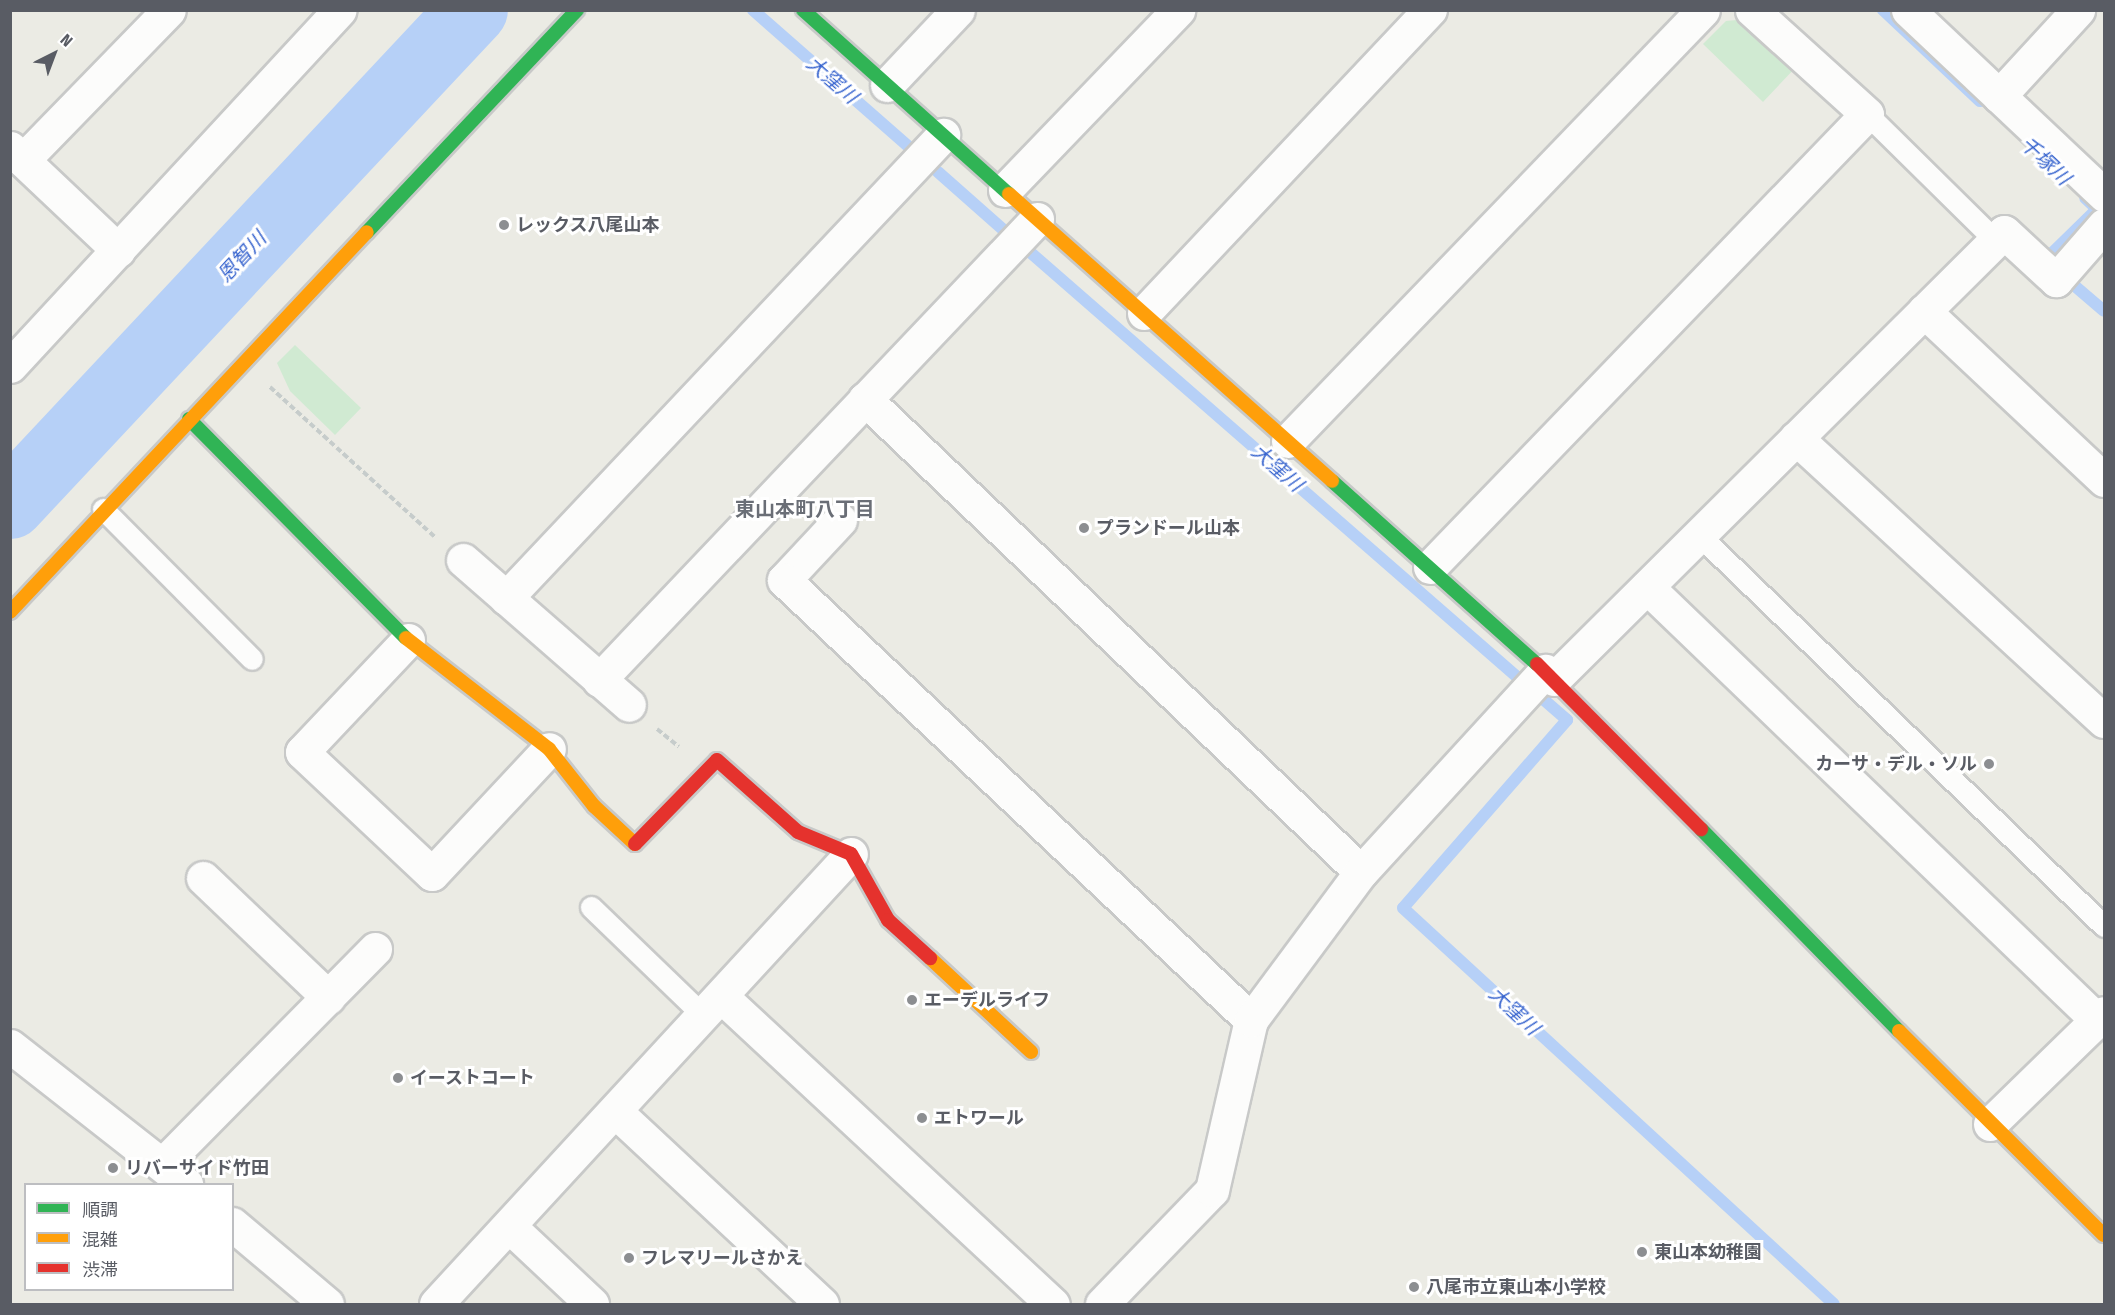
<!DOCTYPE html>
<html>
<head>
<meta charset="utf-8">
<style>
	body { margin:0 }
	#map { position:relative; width:2115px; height:1315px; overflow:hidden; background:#ebebe4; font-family:"Fira Sans Condensed","Noto Sans JP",sans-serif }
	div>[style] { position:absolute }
	.green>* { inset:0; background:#d0ead2 }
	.stream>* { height:12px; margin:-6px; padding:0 6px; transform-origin:6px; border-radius:6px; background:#b6d0f7 }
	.river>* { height:70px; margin:-35px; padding:0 35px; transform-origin:35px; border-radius:35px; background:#b6d0f7 }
	.path>* { height:4px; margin-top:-2px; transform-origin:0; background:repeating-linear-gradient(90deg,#c6cccb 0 6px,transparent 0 9px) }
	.roads { filter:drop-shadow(2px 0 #c8c9c8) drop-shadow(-2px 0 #c8c9c8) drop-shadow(0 2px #c8c9c8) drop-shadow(0 -2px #c8c9c8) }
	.lane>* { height:21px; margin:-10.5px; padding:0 10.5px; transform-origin:10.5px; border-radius:10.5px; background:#fcfcfb }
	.street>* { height:33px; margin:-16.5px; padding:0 16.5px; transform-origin:16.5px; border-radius:16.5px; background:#fcfcfb }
	.fast>* { height:14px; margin:-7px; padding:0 7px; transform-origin:7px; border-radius:7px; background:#30b455 }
	.slow>* { height:14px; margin:-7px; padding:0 7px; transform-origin:7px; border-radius:7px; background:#ff9f0a }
	.jam>* { height:14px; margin:-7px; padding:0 7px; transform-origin:7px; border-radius:7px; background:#e5322d }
	.dots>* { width:16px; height:16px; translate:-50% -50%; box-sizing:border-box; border:3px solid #fff; border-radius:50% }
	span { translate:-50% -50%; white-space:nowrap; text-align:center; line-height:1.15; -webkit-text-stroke:6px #fff; paint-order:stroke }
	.poi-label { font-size:18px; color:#595c64; font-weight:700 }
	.left { translate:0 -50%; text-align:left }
	.right { translate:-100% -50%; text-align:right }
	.water-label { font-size:20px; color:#3764ce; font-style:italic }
	.neighbourhood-label { font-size:20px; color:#6a6e76; font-weight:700 }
	.frame { position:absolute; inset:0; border:12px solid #595c64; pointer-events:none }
	.legend { position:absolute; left:24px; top:1183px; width:210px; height:108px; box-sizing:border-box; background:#fff; border:2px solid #bdbec1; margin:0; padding:8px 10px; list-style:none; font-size:18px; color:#595c64 }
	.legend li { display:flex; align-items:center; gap:12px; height:30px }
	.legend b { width:30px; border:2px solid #bdbec1 }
	.north { position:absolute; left:24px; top:24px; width:60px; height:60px; -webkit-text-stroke:4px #fff; paint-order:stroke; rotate:42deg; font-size:16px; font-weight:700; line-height:24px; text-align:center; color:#595c64 }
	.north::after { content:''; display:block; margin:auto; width:21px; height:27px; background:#595c64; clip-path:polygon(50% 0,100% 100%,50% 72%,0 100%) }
</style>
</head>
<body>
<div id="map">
	<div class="green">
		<div style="clip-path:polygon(1748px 19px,1797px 66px,1763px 102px,1703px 44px,1726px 21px)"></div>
		<div style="clip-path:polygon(295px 345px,361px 408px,335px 435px,290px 391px,277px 363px)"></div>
	</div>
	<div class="stream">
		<div style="left:753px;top:10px;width:210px;rotate:41.3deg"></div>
		<div style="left:1883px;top:10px;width:133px;rotate:43.2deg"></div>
		<div style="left:938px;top:172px;width:94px;rotate:41.5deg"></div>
		<div style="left:1031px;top:253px;width:653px;rotate:41.09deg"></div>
		<div style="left:2049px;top:264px;width:6px;rotate:-135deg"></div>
		<div style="left:2045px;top:260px;width:73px;rotate:-44.4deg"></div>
		<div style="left:2097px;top:209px;width:16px;rotate:-137deg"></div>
		<div style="left:2062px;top:275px;width:55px;rotate:40.6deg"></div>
		<div style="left:1543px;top:699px;width:32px;rotate:41deg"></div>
		<div style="left:1567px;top:720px;width:249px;rotate:131.1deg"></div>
		<div style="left:1403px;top:908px;width:585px;rotate:42.58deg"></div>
	</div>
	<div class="river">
		<div style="left:10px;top:504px;width:677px;rotate:-46.86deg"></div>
	</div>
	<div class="path">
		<div style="left:270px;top:387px;width:223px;rotate:42.3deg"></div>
		<div style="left:657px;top:729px;width:28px;rotate:39deg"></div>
	</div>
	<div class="roads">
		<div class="lane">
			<div style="left:1867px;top:114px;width:181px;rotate:44.6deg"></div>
			<div style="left:103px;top:509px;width:211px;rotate:45.2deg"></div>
			<div style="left:1699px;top:535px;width:563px;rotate:43.99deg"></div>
			<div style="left:591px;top:907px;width:156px;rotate:44deg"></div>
		</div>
		<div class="street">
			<div style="left:1908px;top:10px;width:270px;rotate:43.3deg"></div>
			<div style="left:887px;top:85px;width:103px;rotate:-46.6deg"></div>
			<div style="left:1999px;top:96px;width:117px;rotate:-47.4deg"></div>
			<div style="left:10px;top:148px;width:149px;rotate:43.4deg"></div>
			<div style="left:23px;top:160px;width:209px;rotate:-45.8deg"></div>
			<div style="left:1005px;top:190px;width:250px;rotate:-46.1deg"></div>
			<div style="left:1924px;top:311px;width:247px;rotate:43.2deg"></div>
			<div style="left:1144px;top:313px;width:417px;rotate:-46.7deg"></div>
			<div style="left:10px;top:366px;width:485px;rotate:-47.2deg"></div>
			<div style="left:865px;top:399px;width:685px;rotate:43.64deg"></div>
			<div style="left:1796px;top:438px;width:418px;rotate:42.6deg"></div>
			<div style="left:1288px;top:441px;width:598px;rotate:-46.08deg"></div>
			<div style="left:840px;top:520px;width:82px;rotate:133deg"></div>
			<div style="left:784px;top:580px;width:642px;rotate:43.29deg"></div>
			<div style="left:463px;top:560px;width:220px;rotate:41.1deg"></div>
			<div style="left:1430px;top:567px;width:629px;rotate:-46.03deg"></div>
			<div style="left:1867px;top:114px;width:155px;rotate:-137.9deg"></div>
			<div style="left:1647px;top:587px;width:624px;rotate:43.9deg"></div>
			<div style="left:506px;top:598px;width:637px;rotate:-46.65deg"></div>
			<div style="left:408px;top:640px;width:154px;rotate:133.4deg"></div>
			<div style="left:302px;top:752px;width:178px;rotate:43.2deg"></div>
			<div style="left:432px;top:874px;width:171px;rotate:-46.9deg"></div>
			<div style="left:1554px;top:679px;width:634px;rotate:-44.81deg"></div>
			<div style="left:2004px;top:232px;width:71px;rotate:42.7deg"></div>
			<div style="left:2056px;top:280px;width:73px;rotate:-48.9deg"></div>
			<div style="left:599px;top:680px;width:636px;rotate:-46.47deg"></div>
			<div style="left:203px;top:878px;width:173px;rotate:43.6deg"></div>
			<div style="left:721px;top:996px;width:453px;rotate:42.9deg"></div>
			<div style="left:10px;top:1046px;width:224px;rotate:38.1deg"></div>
			<div style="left:615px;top:1111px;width:283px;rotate:43deg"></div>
			<div style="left:1990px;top:1124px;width:159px;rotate:-44.2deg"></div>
			<div style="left:163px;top:1164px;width:302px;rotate:-45.4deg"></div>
			<div style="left:232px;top:1224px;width:124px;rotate:40.1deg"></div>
			<div style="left:509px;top:1226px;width:114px;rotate:43.2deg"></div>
			<div style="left:436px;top:1304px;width:612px;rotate:-47.32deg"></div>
			<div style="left:1102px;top:1304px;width:158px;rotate:-46deg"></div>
			<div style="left:1212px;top:1190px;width:174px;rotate:-77.1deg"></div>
			<div style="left:1251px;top:1020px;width:184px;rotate:-53.4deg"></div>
			<div style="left:1361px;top:872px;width:273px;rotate:-47.5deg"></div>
		</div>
		<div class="fast">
			<div style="left:803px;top:10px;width:276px;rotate:41.8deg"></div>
			<div style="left:367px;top:232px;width:306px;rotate:-46.6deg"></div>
			<div style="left:189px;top:419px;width:308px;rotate:45.3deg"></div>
			<div style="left:1332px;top:481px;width:275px;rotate:41.8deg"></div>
			<div style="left:1701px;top:829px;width:283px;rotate:45.6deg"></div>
		</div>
		<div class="slow">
			<div style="left:1009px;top:194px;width:432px;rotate:41.6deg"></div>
			<div style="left:10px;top:612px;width:521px;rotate:-46.79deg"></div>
			<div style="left:406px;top:638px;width:181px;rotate:37.8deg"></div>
			<div style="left:549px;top:749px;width:73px;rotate:51.7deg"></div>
			<div style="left:594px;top:806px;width:56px;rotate:42.8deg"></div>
			<div style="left:930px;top:958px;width:138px;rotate:42.9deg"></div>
			<div style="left:1899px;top:1031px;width:289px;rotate:44.9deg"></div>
		</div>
		<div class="jam">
			<div style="left:1537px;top:664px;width:233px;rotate:45.2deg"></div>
			<div style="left:635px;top:844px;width:117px;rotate:-45.7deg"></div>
			<div style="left:717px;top:760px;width:108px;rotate:41.6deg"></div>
			<div style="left:798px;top:832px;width:57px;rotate:22.5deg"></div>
			<div style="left:851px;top:854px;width:76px;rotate:60.7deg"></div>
			<div style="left:888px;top:920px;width:57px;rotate:42.1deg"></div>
		</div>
	</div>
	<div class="dots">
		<div style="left:504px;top:225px;background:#8c8e91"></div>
		<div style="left:1084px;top:528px;background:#8c8e91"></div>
		<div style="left:1989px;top:764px;background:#8c8e91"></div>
		<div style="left:912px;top:1000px;background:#8c8e91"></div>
		<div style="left:398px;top:1078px;background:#8c8e91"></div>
		<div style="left:922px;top:1118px;background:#8c8e91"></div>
		<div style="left:113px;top:1168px;background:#8c8e91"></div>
		<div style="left:1642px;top:1252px;background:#8c8e91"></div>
		<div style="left:629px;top:1258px;background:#8c8e91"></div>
		<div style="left:1414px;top:1287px;background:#8c8e91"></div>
	</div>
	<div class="poi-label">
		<span class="left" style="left:516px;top:225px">レックス八尾山本</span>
		<span class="left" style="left:1096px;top:528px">プランドール山本</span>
		<span class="right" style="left:1977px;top:764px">カーサ・デル・ソル</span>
		<span class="left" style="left:924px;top:1000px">エーデルライフ</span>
		<span class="left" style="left:410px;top:1078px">イーストコート</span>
		<span class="left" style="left:934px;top:1118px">エトワール</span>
		<span class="left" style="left:125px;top:1168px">リバーサイド竹田</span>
		<span class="left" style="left:1654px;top:1252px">東山本幼稚園</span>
		<span class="left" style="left:641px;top:1258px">フレマリールさかえ</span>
		<span class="left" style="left:1426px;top:1287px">八尾市立東山本小学校</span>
	</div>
	<div class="water-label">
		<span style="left:832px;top:80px;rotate:41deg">大窪川</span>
		<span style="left:2045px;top:161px;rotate:43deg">千塚川</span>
		<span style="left:242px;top:257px;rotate:-47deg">恩智川</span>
		<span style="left:1277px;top:468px;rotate:41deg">大窪川</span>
		<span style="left:1514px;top:1011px;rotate:43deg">大窪川</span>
	</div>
	<div class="neighbourhood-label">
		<span style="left:805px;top:509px">東山本町八丁目</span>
	</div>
	<div class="frame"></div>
	<ul class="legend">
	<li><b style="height:8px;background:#30b455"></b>順調</li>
	<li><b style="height:8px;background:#ff9f0a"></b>混雑</li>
	<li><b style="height:8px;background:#e5322d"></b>渋滞</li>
	</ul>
	<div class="north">N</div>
</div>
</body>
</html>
